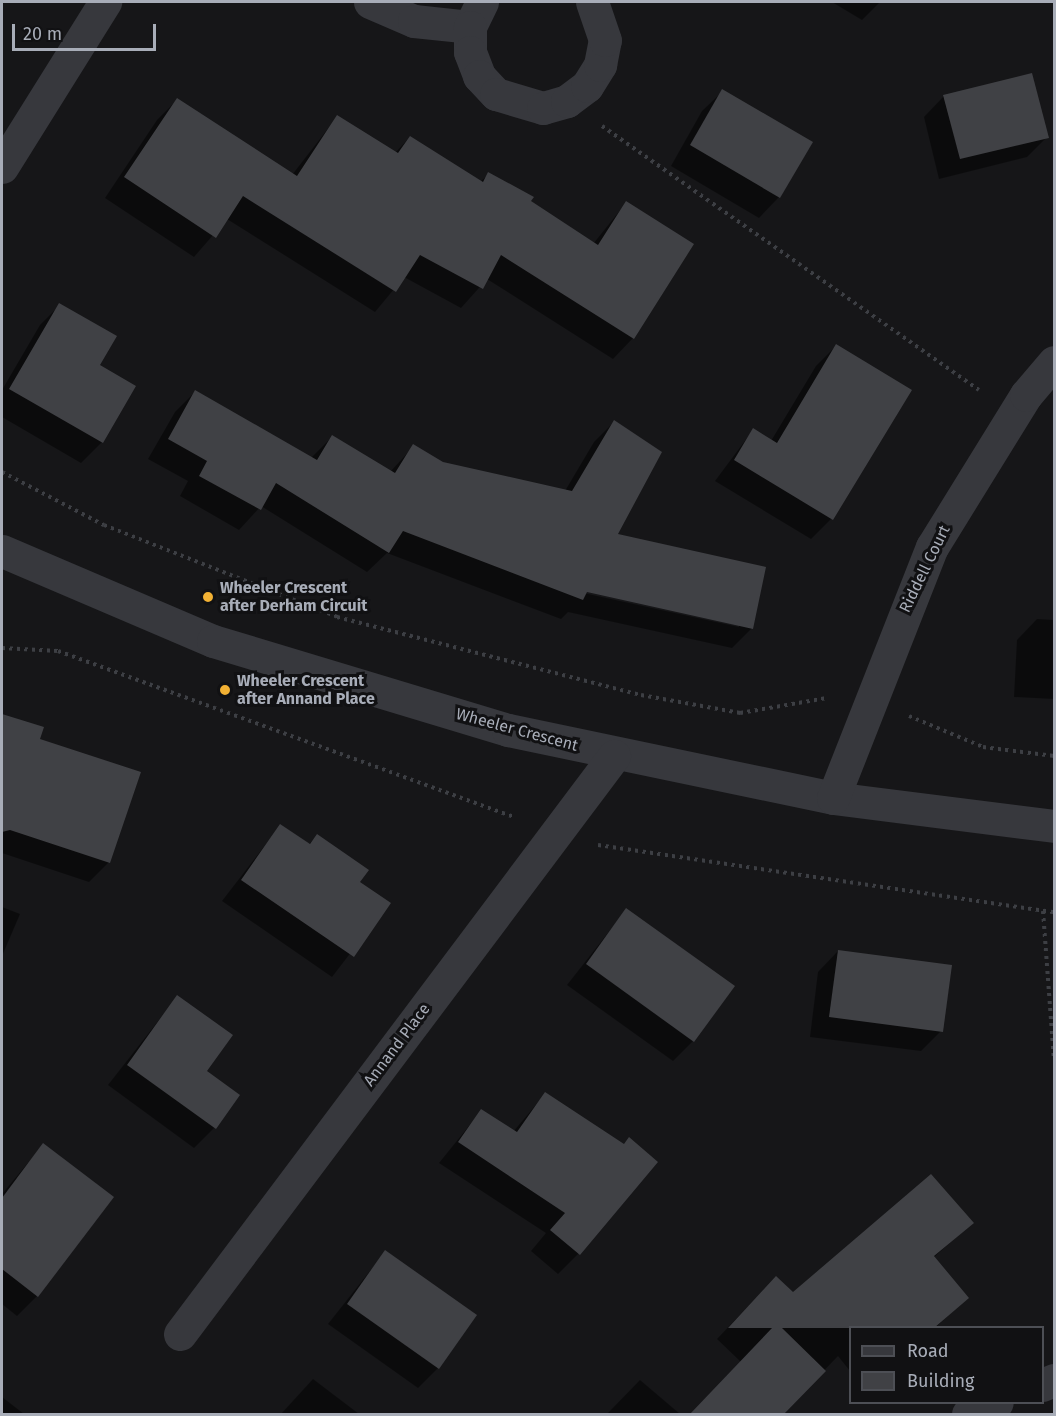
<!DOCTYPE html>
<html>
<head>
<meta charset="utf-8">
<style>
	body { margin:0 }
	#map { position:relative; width:1056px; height:1416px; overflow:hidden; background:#161618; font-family:"Fira Sans",sans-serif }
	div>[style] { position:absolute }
	.shadow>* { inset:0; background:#0007 }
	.building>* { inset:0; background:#404145 }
	.path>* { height:4px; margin-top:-2px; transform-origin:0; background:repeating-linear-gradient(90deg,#3d3f44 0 3px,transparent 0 7.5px) }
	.minor>* { height:33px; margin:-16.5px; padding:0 16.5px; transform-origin:16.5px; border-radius:16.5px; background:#37383d }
	.dots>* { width:16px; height:16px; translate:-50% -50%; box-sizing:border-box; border:3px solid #111113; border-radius:50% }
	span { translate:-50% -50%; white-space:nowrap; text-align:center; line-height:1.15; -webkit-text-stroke:6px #111113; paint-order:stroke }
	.street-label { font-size:16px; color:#a8adb8 }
	.poi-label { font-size:16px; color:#a8adb8; font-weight:700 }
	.left { translate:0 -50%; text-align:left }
	.frame { position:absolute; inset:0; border:3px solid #a8adb8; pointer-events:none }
	.legend { position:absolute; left:849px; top:1326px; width:195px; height:78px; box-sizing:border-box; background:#111113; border:2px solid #4d4f55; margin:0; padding:8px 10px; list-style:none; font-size:18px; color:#a8adb8 }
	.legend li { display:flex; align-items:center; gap:12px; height:30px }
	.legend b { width:30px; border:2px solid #4d4f55 }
	.scale { position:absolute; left:12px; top:24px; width:144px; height:27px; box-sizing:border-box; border:3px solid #a8adb8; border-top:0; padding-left:8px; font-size:18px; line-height:21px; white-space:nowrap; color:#a8adb8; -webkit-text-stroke:4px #111113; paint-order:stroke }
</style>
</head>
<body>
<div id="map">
	<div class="shadow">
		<div style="clip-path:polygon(832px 2px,880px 2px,862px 20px)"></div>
		<div style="clip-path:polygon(723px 91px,779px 197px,759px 218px,671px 166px,702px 111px)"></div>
		<div style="clip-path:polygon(944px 96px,1047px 137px,1027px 157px,939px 179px,924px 117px)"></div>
		<div style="clip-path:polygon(177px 100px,292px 175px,337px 117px,395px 153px,410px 137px,480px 182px,489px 174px,593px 244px,626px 203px,692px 244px,633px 338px,613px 359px,487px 279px,461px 308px,404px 277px,375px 312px,227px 219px,194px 257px,105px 198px,157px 120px)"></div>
		<div style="clip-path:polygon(60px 305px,98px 366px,134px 387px,102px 442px,81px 463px,2px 417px,2px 390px,40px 325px)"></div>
		<div style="clip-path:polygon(836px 346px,910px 391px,831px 519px,811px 539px,715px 481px,753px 430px,771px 441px,816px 366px)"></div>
		<div style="clip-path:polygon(evenodd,195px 392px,311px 458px,333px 436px,390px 472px,414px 446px,442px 463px,565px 491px,594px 442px,614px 422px,616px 535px,752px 628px,732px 648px,568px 612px,561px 619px,387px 553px,367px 572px,261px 506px,239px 530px,180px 496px,188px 481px,148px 459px,175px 412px,195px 392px,580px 589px,739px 624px,739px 627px,579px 592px,580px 589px)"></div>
		<div style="clip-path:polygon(1054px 531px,1054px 560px,1053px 560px)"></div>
		<div style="clip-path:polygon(1037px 619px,1054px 620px,1054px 699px,1014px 697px,1017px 640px)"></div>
		<div style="clip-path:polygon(3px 716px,38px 740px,109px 862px,89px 882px,2px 853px)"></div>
		<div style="clip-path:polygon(280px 826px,308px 845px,317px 836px,358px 883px,389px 903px,332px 977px,222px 901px)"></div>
		<div style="clip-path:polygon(2px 907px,20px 914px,2px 956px)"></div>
		<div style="clip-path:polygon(626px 910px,693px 1041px,673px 1061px,567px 985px)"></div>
		<div style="clip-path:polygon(838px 951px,941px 1031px,921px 1051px,810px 1037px,818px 972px)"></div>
		<div style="clip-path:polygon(177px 997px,205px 1071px,214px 1128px,194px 1148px,108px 1085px)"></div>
		<div style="clip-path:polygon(545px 1094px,578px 1254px,558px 1274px,531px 1251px,546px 1233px,439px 1163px,481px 1111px,513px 1132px)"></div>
		<div style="clip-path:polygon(43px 1145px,37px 1296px,17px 1316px,2px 1304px,2px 1194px)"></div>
		<div style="clip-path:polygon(972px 1223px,933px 1258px,967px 1298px,935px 1328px,850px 1328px,850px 1371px,838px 1356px,782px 1414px,691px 1414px,741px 1362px,717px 1339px,756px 1298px,793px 1294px)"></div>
		<div style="clip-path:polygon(385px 1252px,438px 1368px,418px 1388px,328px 1324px)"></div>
		<div style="clip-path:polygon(313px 1379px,359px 1414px,281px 1414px)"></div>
		<div style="clip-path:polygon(640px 1380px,680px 1414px,607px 1414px)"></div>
		<div style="clip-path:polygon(2px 1397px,24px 1414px,2px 1414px)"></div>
	</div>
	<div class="building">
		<div style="clip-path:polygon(1032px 73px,1049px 138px,960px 159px,943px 95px)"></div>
		<div style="clip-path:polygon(722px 89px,813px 142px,780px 198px,690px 145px)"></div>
		<div style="clip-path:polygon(177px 98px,297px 176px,337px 115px,398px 153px,410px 136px,483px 182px,488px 172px,534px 197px,531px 201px,598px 245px,626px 201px,694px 244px,634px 339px,501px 255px,483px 289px,420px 255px,396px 292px,243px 196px,216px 238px,124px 177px)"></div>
		<div style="clip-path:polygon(59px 303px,117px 336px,100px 365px,136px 386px,103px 443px,9px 389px)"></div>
		<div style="clip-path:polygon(836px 344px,912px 390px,833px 520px,734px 460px,753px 428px,777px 443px)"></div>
		<div style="clip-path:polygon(195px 390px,317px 460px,332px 435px,395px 473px,413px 444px,443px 462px,572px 491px,614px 420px,662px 452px,618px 534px,766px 567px,753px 629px,587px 592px,583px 600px,403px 531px,389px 553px,276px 483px,261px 510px,199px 476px,207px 461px,168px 439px)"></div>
		<div style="clip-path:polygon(2px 714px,44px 727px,40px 739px,141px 772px,110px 863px,10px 830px,2px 832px)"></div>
		<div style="clip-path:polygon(280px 824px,310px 844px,317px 834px,369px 870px,360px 882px,391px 903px,354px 957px,241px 880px)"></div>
		<div style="clip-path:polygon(626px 908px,735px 986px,694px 1042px,586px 964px)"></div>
		<div style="clip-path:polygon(838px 950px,952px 965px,943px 1032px,829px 1017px)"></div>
		<div style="clip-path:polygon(177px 995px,233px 1035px,207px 1071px,240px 1095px,216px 1129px,127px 1065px)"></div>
		<div style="clip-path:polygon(545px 1092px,624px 1144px,629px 1137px,658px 1162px,580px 1255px,550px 1230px,565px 1213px,458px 1142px,481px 1109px,517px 1132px)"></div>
		<div style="clip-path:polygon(43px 1143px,114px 1197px,38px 1297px,2px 1269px,2px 1198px)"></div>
		<div style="clip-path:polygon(931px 1174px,974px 1223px,934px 1256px,969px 1298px,934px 1328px,782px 1328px,826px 1371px,784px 1414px,690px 1414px,772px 1328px,728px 1328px,776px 1276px,793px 1292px)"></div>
		<div style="clip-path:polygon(385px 1250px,477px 1315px,439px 1369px,347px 1304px)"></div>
	</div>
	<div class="path">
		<div style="left:602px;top:126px;width:460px;rotate:35deg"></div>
		<div style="left:2px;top:472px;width:115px;rotate:27.5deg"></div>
		<div style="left:104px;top:525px;width:251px;rotate:21.5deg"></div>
		<div style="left:337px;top:617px;width:314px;rotate:14.4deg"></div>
		<div style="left:641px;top:695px;width:101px;rotate:10.3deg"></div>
		<div style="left:740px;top:713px;width:88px;rotate:-9.8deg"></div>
		<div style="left:2px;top:648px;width:56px;rotate:3.1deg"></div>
		<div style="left:58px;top:651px;width:486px;rotate:20deg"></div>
		<div style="left:909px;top:716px;width:80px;rotate:22.7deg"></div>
		<div style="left:983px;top:747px;width:72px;rotate:7.2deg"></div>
		<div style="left:598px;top:845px;width:461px;rotate:8.4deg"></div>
		<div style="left:1043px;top:911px;width:149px;rotate:85.8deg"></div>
	</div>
	<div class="minor">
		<div style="left:370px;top:2px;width:48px;rotate:23.4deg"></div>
		<div style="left:414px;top:21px;width:56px;rotate:6.1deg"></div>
		<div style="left:482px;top:2px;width:28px;rotate:116deg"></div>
		<div style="left:470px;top:27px;width:25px;rotate:90deg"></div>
		<div style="left:470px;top:52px;width:26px;rotate:69deg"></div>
		<div style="left:479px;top:76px;width:25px;rotate:47deg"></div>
		<div style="left:496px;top:94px;width:49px;rotate:16.6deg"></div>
		<div style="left:543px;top:108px;width:25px;rotate:-16deg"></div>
		<div style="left:567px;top:101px;width:25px;rotate:-37deg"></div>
		<div style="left:587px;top:86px;width:25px;rotate:-58deg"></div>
		<div style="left:600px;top:65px;width:25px;rotate:-79deg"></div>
		<div style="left:605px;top:40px;width:40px;rotate:-108.9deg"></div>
		<div style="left:2px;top:167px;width:195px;rotate:-58deg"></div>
		<div style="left:2px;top:551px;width:229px;rotate:23.1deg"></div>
		<div style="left:213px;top:641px;width:308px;rotate:16.8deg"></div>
		<div style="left:508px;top:730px;width:332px;rotate:11.8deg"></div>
		<div style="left:833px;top:798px;width:223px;rotate:7.2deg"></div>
		<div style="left:833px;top:798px;width:270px;rotate:-68.5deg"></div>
		<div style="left:932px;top:547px;width:179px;rotate:-58.3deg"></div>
		<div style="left:1026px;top:395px;width:43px;rotate:-49.7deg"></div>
		<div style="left:180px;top:1334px;width:723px;rotate:-53.1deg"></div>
		<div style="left:1042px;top:1385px;width:13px;rotate:-23deg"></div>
		<div style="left:968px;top:1414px;width:31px;rotate:-22deg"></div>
	</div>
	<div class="dots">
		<div style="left:208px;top:597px;background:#f2b134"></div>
		<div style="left:225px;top:690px;background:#f2b134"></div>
	</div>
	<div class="street-label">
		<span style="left:925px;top:569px;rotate:-64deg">Riddell Court</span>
		<span style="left:517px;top:730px;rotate:15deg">Wheeler Crescent</span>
		<span style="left:397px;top:1045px;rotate:-53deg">Annand Place</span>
	</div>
	<div class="poi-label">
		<span class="left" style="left:220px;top:597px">Wheeler Crescent<br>after Derham Circuit</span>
		<span class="left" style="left:237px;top:690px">Wheeler Crescent<br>after Annand Place</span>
	</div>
	<div class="frame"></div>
	<ul class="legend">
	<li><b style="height:8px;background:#37383d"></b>Road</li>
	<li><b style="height:16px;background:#404145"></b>Building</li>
	</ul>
	<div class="scale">20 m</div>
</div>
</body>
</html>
